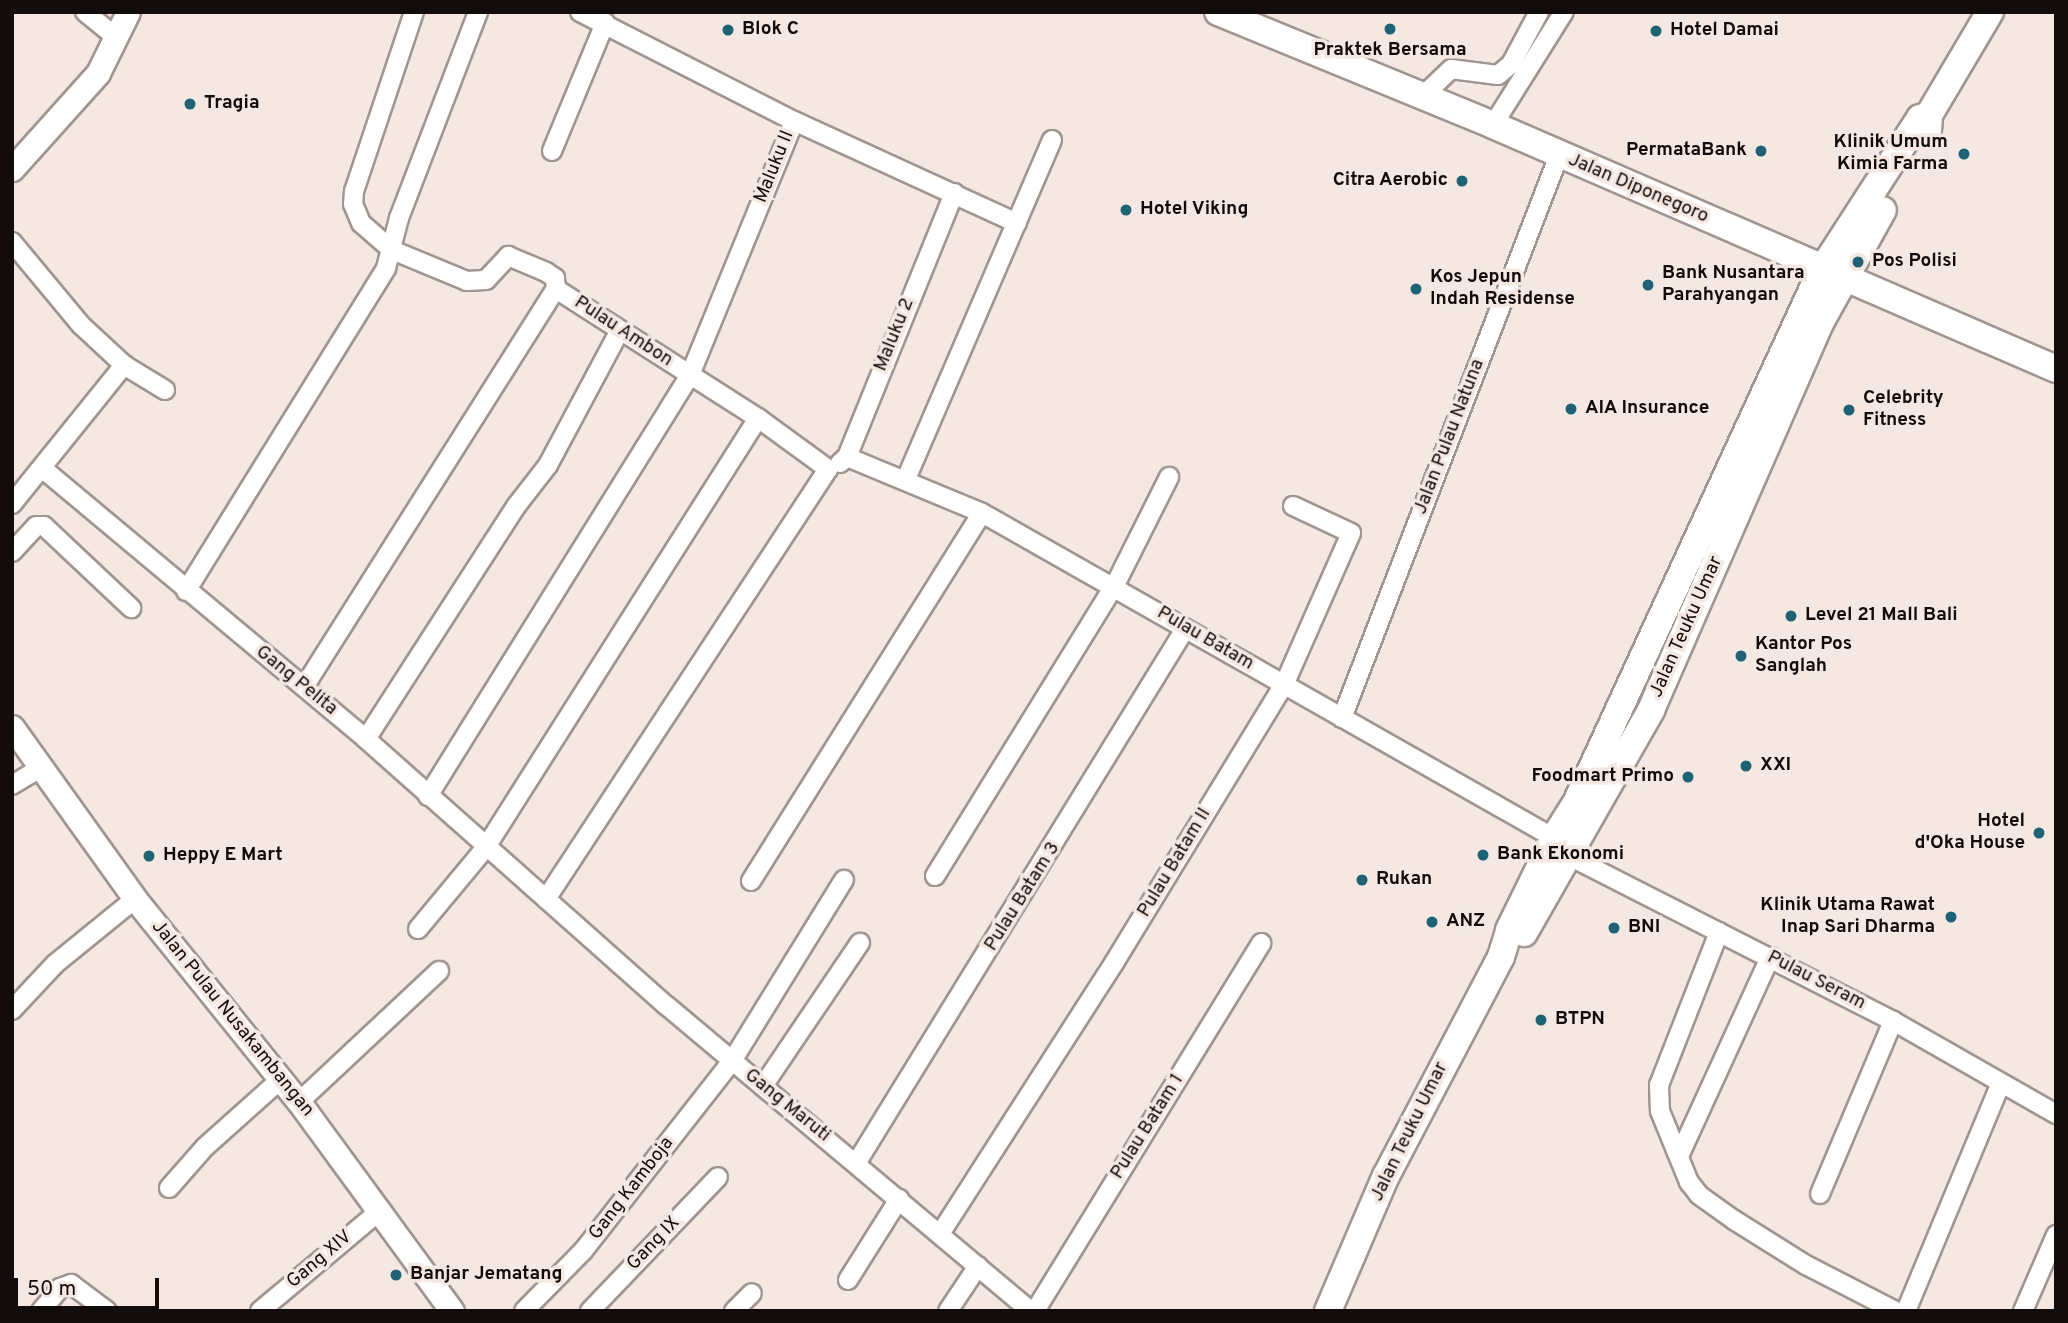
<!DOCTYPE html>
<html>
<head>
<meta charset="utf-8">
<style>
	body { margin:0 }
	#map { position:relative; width:2068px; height:1323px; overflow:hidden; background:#f5e8e2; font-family:Overpass,sans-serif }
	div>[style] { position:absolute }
	.roads { filter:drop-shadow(2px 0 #a19590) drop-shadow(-2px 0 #a19590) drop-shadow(0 2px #a19590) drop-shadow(0 -2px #a19590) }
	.minor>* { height:18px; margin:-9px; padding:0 9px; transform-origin:9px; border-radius:9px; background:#fff }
	.tertiary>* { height:23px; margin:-11.5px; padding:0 11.5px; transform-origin:11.5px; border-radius:11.5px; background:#fff }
	.secondary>* { height:26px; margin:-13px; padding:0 13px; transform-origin:13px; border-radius:13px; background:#fff }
	.dots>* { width:19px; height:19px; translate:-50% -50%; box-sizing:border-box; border:4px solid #f5e8e2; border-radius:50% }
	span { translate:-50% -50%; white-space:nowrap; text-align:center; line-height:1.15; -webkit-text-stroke:7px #f5e8e2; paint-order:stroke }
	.poi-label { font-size:19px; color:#120d0c; font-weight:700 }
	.left { translate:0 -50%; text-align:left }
	.right { translate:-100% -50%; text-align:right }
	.street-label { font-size:19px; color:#120d0c }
	.frame { position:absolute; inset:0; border:14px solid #120d0c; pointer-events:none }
	.scale { position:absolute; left:14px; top:1278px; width:145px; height:32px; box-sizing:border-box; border:4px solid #120d0c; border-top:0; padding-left:9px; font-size:21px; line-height:24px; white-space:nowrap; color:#120d0c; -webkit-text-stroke:5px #f5e8e2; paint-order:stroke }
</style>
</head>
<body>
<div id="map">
	<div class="roads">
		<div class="minor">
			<div style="left:85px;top:12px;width:41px;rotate:39.1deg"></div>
			<div style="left:414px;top:12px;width:189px;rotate:108.5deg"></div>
			<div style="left:354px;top:191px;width:13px;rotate:94deg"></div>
			<div style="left:353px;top:204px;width:21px;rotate:67deg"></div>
			<div style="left:361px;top:223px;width:41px;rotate:41.1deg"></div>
			<div style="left:392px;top:250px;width:81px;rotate:22.5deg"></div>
			<div style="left:467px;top:281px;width:19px;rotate:-3deg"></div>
			<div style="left:486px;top:280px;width:33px;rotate:-47deg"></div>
			<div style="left:508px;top:256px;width:41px;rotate:22.8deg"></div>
			<div style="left:546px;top:272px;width:11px;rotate:34deg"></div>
			<div style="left:555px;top:278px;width:11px;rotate:85deg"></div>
			<div style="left:556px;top:289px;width:240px;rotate:32.6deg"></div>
			<div style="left:758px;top:418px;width:87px;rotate:36.1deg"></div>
			<div style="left:580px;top:12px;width:240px;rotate:27deg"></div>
			<div style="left:794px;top:121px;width:245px;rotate:24.6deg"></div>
			<div style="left:1423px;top:96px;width:39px;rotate:-44deg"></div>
			<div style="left:1451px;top:69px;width:47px;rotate:7.3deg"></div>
			<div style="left:1498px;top:75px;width:17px;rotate:-40deg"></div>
			<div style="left:1511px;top:64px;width:59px;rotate:-61.7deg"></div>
			<div style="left:1493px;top:125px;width:133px;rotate:-57.9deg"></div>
			<div style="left:552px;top:151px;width:139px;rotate:-67.5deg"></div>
			<div style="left:12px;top:242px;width:108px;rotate:50.3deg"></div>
			<div style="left:81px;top:325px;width:59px;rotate:42.9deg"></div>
			<div style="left:847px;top:457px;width:146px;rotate:22.5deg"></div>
			<div style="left:982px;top:513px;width:658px;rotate:29.6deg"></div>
			<div style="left:840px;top:463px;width:9px;rotate:-41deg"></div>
			<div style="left:847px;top:457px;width:285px;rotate:-67.9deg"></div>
			<div style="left:42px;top:468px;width:422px;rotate:39.9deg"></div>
			<div style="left:366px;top:739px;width:402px;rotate:41.6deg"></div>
			<div style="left:667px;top:1006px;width:474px;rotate:40deg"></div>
			<div style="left:906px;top:479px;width:369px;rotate:-66.7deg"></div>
			<div style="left:12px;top:504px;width:179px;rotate:-51.1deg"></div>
			<div style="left:124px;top:365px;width:48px;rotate:31.4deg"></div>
			<div style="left:12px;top:552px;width:35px;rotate:-47deg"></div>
			<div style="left:36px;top:526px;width:8px"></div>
			<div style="left:44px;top:526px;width:120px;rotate:43.3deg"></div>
			<div style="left:186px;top:591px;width:380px;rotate:-58.2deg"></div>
			<div style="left:386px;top:268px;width:52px;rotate:-75.4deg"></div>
			<div style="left:399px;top:218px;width:221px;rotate:-69deg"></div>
			<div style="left:304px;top:687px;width:471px;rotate:-57.7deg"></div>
			<div style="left:1342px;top:718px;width:603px;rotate:-68.92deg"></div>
			<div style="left:366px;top:739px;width:278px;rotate:-57.2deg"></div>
			<div style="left:517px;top:505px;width:51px;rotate:-52.2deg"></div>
			<div style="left:548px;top:465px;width:153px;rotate:-61.9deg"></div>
			<div style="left:12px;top:785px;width:31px;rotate:-31deg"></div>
			<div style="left:428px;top:796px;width:496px;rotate:-58.1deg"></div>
			<div style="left:690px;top:375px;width:274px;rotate:-67.7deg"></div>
			<div style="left:1571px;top:857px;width:361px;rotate:27deg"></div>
			<div style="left:1893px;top:1021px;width:188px;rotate:29.7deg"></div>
			<div style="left:935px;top:876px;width:342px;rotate:-58.3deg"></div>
			<div style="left:1115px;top:585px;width:121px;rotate:-63.4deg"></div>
			<div style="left:751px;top:881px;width:434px;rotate:-57.9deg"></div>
			<div style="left:546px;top:899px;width:514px;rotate:-56.74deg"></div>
			<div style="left:418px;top:929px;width:107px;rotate:-50.3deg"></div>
			<div style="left:486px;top:847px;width:508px;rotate:-57.62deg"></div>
			<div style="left:1719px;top:932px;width:164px;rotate:111.4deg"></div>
			<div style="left:1659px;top:1085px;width:26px;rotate:88deg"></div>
			<div style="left:1660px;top:1111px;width:77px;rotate:67.8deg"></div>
			<div style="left:1689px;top:1182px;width:16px;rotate:52deg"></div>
			<div style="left:1699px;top:1195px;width:43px;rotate:35.5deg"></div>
			<div style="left:1734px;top:1220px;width:85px;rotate:32deg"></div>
			<div style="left:1806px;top:1265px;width:100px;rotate:27.3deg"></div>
			<div style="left:12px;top:1010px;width:63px;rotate:-46.9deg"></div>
			<div style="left:55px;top:964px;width:103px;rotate:-39.1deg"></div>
			<div style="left:763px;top:1086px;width:173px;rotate:-55.9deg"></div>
			<div style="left:299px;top:1102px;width:192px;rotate:-43.1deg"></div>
			<div style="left:1680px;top:1154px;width:217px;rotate:-65.4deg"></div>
			<div style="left:857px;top:1162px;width:626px;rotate:-58.39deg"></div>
			<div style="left:169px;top:1188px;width:55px;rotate:-48.7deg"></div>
			<div style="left:205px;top:1147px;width:102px;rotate:-41.8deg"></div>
			<div style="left:1820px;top:1194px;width:188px;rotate:-67.1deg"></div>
			<div style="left:940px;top:1234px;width:322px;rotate:-57.3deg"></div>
			<div style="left:1114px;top:963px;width:326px;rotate:-58.6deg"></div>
			<div style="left:1284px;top:685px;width:166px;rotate:-66.2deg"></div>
			<div style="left:1351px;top:533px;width:64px;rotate:-155deg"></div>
			<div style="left:848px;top:1280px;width:96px;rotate:-57.8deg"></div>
			<div style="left:41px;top:1311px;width:30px;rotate:-50deg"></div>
			<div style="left:60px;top:1288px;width:12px;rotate:-20deg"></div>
			<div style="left:71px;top:1284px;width:45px;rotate:36.9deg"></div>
			<div style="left:260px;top:1311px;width:158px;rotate:-39.9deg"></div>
			<div style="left:524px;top:1311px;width:84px;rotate:-45.5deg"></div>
			<div style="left:583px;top:1251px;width:241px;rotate:-51.9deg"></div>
			<div style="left:732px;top:1061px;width:213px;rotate:-58.3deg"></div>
			<div style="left:590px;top:1311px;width:185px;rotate:-46.3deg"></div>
			<div style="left:734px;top:1311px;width:25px;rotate:-45deg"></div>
			<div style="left:948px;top:1311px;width:54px;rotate:-56.3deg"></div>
			<div style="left:1035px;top:1311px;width:432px;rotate:-58.4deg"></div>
			<div style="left:1906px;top:1311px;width:247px;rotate:-67.4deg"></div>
			<div style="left:2023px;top:1311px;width:83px;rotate:-66.5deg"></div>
		</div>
		<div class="tertiary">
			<div style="left:12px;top:169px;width:129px;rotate:-48.1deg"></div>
			<div style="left:98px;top:73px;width:68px;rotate:-63.8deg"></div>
			<div style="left:12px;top:727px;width:211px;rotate:54.4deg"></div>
			<div style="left:135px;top:899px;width:261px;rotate:51.1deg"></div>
			<div style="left:299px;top:1102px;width:259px;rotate:53.8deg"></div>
		</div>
		<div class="secondary">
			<div style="left:1218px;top:12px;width:297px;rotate:22.3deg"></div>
			<div style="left:1493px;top:125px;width:614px;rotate:23.43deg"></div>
			<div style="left:1928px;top:131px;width:16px;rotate:-86deg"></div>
			<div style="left:1929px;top:115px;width:120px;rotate:-59.4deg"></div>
			<div style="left:1524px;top:933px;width:257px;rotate:-60.3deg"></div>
			<div style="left:1651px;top:710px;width:422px;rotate:-66.4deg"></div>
			<div style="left:1820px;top:323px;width:129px;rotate:-60.9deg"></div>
			<div style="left:1328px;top:1311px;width:147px;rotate:-66.8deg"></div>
			<div style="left:1386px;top:1176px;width:247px;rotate:-62.3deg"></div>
			<div style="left:1501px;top:957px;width:28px;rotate:-73deg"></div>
			<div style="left:1509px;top:930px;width:102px;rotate:-63.9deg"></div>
			<div style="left:1554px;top:838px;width:39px;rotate:-58deg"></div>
			<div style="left:1575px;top:805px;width:588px;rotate:-65.27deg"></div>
			<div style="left:1821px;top:271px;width:182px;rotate:-57.1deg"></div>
			<div style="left:1920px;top:118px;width:9px;rotate:-18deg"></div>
		</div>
	</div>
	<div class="dots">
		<div style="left:1390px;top:29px;background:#1e6275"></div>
		<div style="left:728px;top:30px;background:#1e6275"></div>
		<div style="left:1656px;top:31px;background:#1e6275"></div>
		<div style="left:190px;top:104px;background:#1e6275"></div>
		<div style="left:1761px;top:151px;background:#1e6275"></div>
		<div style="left:1964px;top:154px;background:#1e6275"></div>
		<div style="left:1462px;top:181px;background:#1e6275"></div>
		<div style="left:1126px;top:210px;background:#1e6275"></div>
		<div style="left:1858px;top:262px;background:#1e6275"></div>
		<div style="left:1648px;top:285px;background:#1e6275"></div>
		<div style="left:1416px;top:289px;background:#1e6275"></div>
		<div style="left:1571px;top:409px;background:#1e6275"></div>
		<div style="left:1849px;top:410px;background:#1e6275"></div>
		<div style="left:1791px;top:616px;background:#1e6275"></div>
		<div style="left:1741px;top:656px;background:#1e6275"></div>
		<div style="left:1746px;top:766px;background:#1e6275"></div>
		<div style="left:1688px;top:777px;background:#1e6275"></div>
		<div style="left:2039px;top:833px;background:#1e6275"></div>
		<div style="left:1483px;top:855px;background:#1e6275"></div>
		<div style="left:149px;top:856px;background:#1e6275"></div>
		<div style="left:1362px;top:880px;background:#1e6275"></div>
		<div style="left:1951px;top:917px;background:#1e6275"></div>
		<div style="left:1432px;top:922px;background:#1e6275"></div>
		<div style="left:1614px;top:928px;background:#1e6275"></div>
		<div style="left:1541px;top:1020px;background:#1e6275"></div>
		<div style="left:396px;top:1275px;background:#1e6275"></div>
	</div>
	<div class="poi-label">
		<span class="left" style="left:742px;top:30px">Blok C</span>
		<span class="left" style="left:1670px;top:31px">Hotel Damai</span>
		<span style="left:1390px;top:51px">Praktek Bersama</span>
		<span class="left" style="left:204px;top:104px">Tragia</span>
		<span class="right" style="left:1948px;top:154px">Klinik Umum<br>Kimia Farma</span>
		<span class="right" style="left:1747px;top:151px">PermataBank</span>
		<span class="right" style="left:1448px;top:181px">Citra Aerobic</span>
		<span class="left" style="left:1140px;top:210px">Hotel Viking</span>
		<span class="left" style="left:1872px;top:262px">Pos Polisi</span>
		<span class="left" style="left:1662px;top:285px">Bank Nusantara<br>Parahyangan</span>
		<span class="left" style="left:1430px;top:289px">Kos Jepun<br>Indah Residense</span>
		<span class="left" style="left:1863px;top:410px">Celebrity<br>Fitness</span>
		<span class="left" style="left:1585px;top:409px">AIA Insurance</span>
		<span class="left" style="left:1805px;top:616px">Level 21 Mall Bali</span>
		<span class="left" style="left:1755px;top:656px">Kantor Pos<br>Sanglah</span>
		<span class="left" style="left:1760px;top:766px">XXI</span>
		<span class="right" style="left:1674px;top:777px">Foodmart Primo</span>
		<span class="right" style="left:2025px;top:833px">Hotel<br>d'Oka House</span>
		<span class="left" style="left:1497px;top:855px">Bank Ekonomi</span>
		<span class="left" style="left:163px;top:856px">Heppy E Mart</span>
		<span class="left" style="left:1376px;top:880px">Rukan</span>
		<span class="right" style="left:1935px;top:917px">Klinik Utama Rawat<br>Inap Sari Dharma</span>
		<span class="left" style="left:1446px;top:922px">ANZ</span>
		<span class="left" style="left:1628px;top:928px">BNI</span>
		<span class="left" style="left:1555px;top:1020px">BTPN</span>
		<span class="left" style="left:410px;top:1275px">Banjar Jematang</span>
	</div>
	<div class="street-label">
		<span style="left:775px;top:167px;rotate:-68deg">Maluku II</span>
		<span style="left:1638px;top:189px;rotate:23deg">Jalan Diponegoro</span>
		<span style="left:623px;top:332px;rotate:33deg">Pulau Ambon</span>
		<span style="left:895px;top:335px;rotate:-68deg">Maluku 2</span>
		<span style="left:1450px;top:437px;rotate:-69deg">Jalan Pulau Natuna</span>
		<span style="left:1687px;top:627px;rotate:-66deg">Jalan Teuku Umar</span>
		<span style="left:1205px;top:639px;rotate:30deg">Pulau Batam</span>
		<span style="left:296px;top:681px;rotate:39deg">Gang Pelita</span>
		<span style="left:1175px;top:863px;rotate:-59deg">Pulau Batam II</span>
		<span style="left:1023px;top:897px;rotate:-58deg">Pulau Batam 3</span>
		<span style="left:1816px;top:981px;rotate:27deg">Pulau Seram</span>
		<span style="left:232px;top:1019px;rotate:51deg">Jalan Pulau Nusakambangan</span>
		<span style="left:787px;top:1106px;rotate:39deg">Gang Maruti</span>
		<span style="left:1148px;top:1127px;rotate:-58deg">Pulau Batam 1</span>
		<span style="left:1410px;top:1132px;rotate:-64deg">Jalan Teuku Umar</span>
		<span style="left:632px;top:1189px;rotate:-52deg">Gang Kamboja</span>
		<span style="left:654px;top:1244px;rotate:-46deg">Gang IX</span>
		<span style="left:320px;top:1260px;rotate:-40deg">Gang XIV</span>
	</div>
	<div class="frame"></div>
	<div class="scale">50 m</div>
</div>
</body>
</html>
